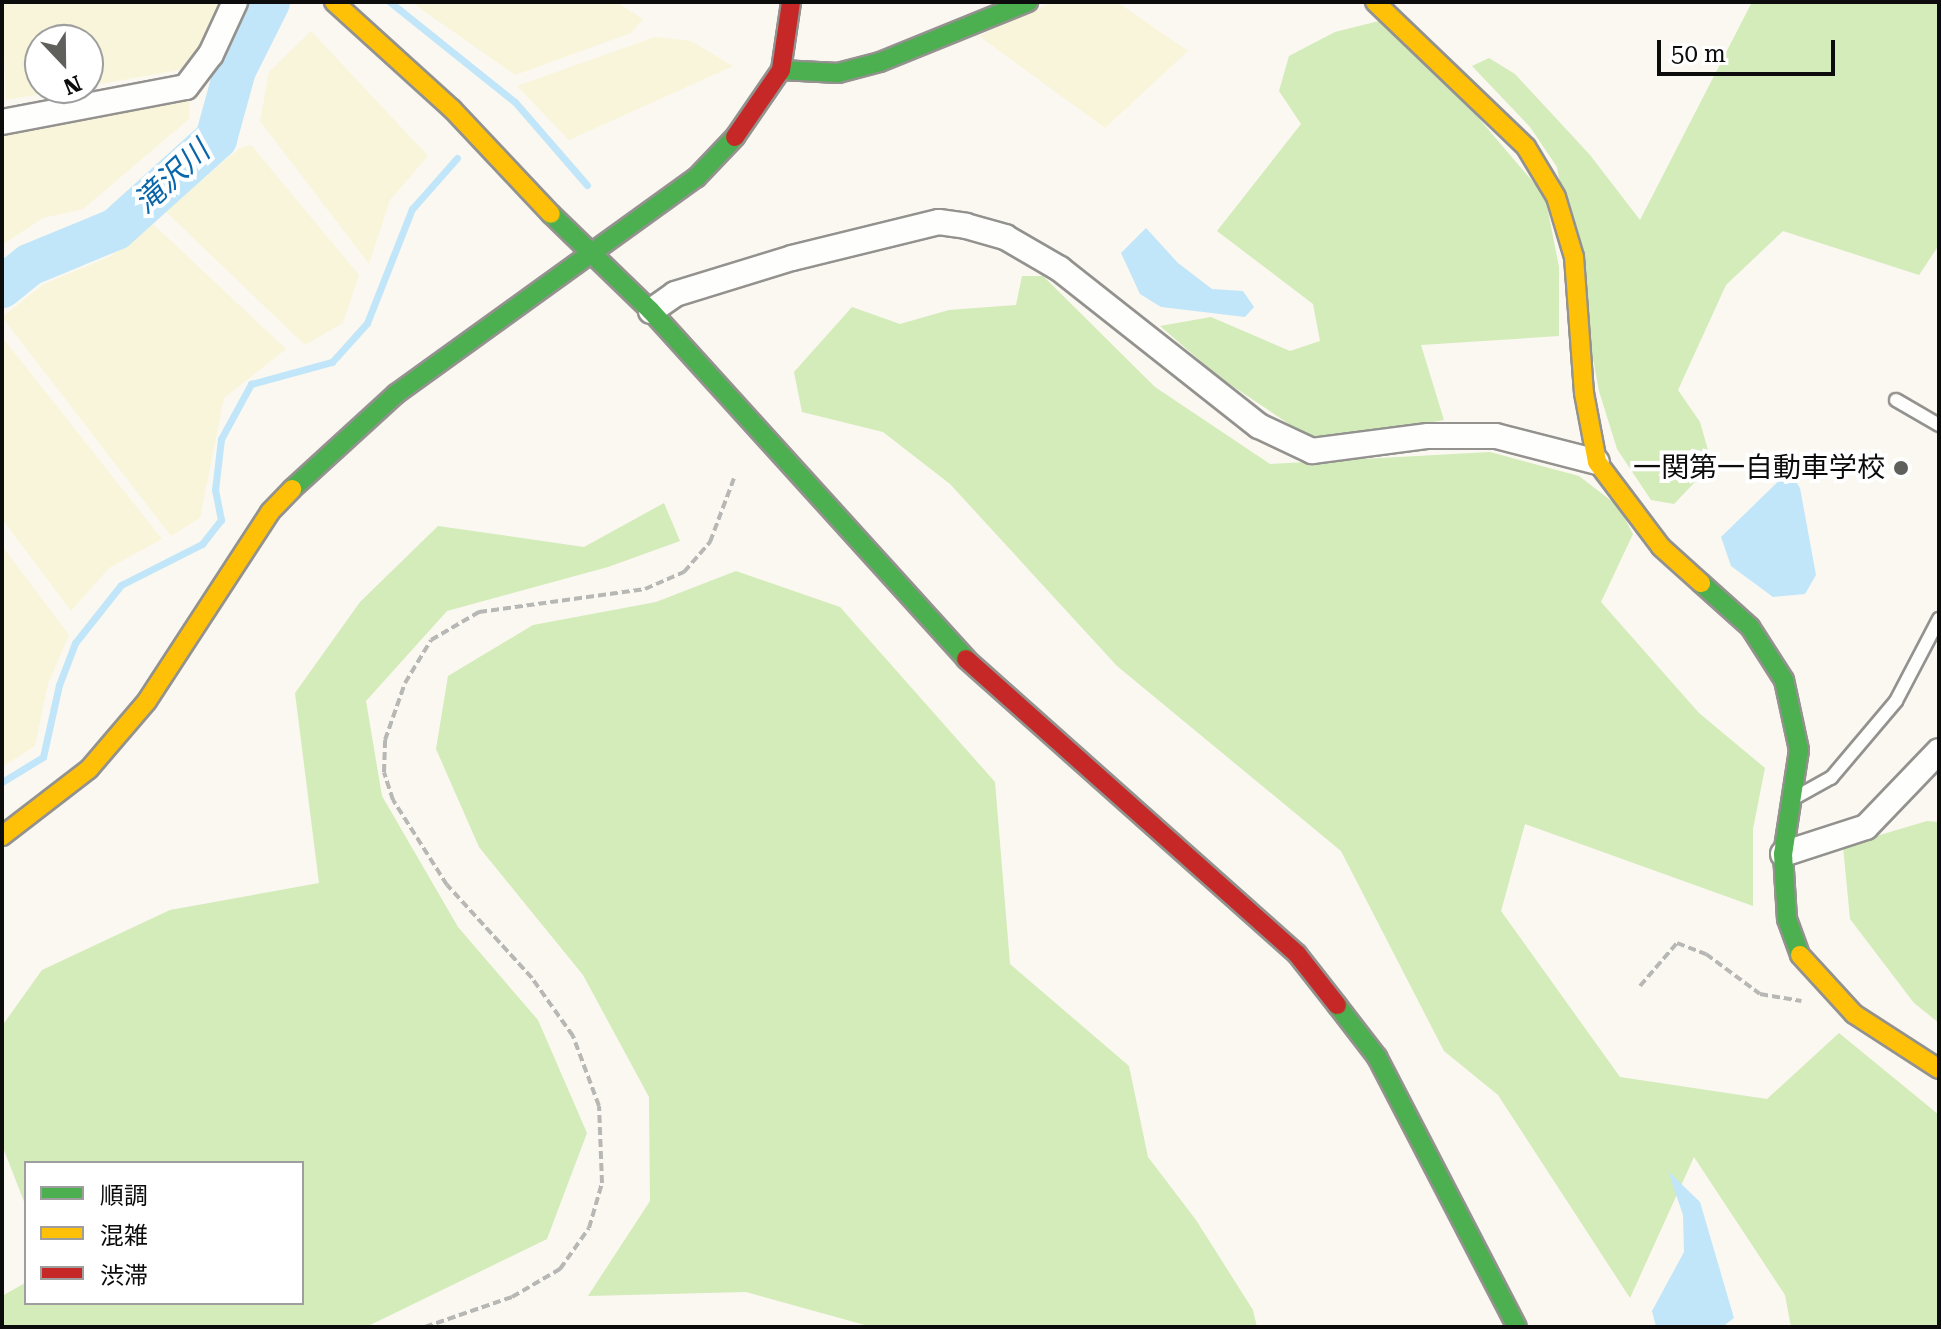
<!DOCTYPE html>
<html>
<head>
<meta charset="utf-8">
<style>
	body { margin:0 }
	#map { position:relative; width:1941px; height:1329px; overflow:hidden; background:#faf8f0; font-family:"Roboto Serif","Noto Sans JP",serif }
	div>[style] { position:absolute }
	.farmland>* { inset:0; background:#f9f5da }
	.forest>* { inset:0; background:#d4ebba }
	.water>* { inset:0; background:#c2e6f9 }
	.stream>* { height:7px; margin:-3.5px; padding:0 3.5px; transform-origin:3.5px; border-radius:3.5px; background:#c2e6f9 }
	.river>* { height:42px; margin:-21px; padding:0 21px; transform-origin:21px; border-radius:21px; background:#c2e6f9 }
	.path>* { height:4px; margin-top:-2px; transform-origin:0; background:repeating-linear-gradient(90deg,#b7b7b5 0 8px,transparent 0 12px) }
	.roads { filter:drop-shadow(2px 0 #93928f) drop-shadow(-2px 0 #93928f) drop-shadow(0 2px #93928f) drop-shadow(0 -2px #93928f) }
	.lane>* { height:12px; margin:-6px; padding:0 6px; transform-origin:6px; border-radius:6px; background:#fefefd }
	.street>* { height:24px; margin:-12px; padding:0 12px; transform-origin:12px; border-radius:12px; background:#fefefd }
	.fast>* { height:18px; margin:-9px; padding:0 9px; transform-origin:9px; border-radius:9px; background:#4caf50 }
	.slow>* { height:18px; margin:-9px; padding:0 9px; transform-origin:9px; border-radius:9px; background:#ffc107 }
	.jam>* { height:18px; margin:-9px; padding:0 9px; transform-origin:9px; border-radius:9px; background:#c62828 }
	.dots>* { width:22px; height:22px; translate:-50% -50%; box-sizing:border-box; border:4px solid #fff; border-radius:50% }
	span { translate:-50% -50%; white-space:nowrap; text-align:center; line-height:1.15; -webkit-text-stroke:8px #fff; paint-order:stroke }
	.poi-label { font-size:28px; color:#0c0c0c }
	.right { translate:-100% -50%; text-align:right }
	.water-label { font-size:30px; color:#0966aa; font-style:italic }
	.frame { position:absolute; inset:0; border:4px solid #0c0c0c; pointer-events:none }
	.legend { position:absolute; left:24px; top:1161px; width:280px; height:144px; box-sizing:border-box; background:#fff; border:2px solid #9e9e9e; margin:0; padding:10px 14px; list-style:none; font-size:24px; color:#0c0c0c }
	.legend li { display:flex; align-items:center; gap:16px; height:40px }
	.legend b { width:40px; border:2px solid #9e9e9e }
	.north { position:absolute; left:24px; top:24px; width:80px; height:80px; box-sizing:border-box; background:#fff; border:2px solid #9e9e9e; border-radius:50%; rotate:158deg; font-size:22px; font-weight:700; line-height:32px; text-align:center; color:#0c0c0c }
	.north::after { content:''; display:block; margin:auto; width:28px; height:36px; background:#5f5f5c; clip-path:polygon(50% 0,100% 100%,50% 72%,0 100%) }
	.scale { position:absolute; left:1657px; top:40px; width:178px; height:36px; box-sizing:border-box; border:4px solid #0c0c0c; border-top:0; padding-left:10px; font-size:24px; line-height:28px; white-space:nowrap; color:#0c0c0c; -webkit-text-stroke:6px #fff; paint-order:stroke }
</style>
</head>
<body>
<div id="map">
	<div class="farmland">
		<div style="clip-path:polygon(2px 2px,224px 2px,205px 55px,180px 70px,88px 86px,88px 40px,40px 40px,40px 88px,76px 88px,6px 100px)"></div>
		<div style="clip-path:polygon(411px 2px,616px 2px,643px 19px,631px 33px,515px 75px)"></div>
		<div style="clip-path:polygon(1053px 2px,1117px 2px,1188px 51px,1105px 128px,979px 36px)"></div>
		<div style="clip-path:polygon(311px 31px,428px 156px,390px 200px,369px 264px,260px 121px,269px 72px)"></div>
		<div style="clip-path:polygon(655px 37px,691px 41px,733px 66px,569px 140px,517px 86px)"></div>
		<div style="clip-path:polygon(190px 96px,189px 119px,83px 209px,43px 218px,2px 245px,2px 132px)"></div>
		<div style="clip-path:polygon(251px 145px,359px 275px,343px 323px,305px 345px,165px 211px,240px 148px)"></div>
		<div style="clip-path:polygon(152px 223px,286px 349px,224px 398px,200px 518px,171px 536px,2px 317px,44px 284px,111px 256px)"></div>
		<div style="clip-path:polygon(2px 337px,162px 539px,109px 568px,71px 611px,2px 519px)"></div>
		<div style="clip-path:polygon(2px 546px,69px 635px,48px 684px,35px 746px,2px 767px)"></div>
	</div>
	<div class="forest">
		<div style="clip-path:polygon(1752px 2px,1939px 2px,1939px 245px,1919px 275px,1783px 231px,1726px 285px,1678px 390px,1700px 422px,1712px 464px,1674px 504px,1651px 500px,1617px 449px,1599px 391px,1557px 167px,1530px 127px,1472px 66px,1489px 58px,1515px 74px,1590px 155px,1640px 220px)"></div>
		<div style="clip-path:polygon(1383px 20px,1470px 108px,1545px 196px,1559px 267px,1559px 336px,1421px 345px,1444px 420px,1344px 438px,1307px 436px,1219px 377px,1160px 326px,1211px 317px,1290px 351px,1320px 341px,1313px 304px,1217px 231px,1301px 124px,1279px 91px,1289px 56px,1335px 32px)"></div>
		<div style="clip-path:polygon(1022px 276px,1043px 276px,1155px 387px,1270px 464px,1490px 452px,1579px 476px,1618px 506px,1633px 534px,1601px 602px,1699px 713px,1765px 768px,1753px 829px,1753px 906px,1525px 824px,1501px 911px,1620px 1077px,1767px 1099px,1839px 1033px,1939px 1115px,1939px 1327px,1791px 1327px,1785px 1295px,1694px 1157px,1630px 1298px,1498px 1095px,1444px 1051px,1341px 851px,1117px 666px,950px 484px,883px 432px,802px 412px,794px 372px,852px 307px,900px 324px,949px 310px,1016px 305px)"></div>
		<div style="clip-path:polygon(evenodd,664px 503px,680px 541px,608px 567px,447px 611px,366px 701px,382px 796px,458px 927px,538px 1020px,587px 1133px,547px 1239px,366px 1327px,2px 1327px,2px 1296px,25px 1283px,25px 1204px,2px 1145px,2px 1026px,42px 970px,170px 910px,319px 883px,295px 693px,360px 602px,438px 526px,584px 547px,664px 503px,302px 1163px,302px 1303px,26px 1303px,26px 1163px,302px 1163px)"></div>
		<div style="clip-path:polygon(736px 571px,840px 607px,995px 782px,1010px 964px,1129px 1066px,1148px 1157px,1196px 1220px,1253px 1310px,1257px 1327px,872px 1327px,746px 1292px,588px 1296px,650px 1201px,649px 1097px,583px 975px,479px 847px,436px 749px,448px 676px,533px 625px,656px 602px)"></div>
		<div style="clip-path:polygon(1927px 821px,1939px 822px,1939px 1023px,1914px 1003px,1850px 919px,1843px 846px)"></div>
	</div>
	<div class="water">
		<div style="clip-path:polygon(1146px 228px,1178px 263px,1212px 289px,1243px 291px,1254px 307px,1245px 317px,1161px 307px,1140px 294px,1121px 253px)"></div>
		<div style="clip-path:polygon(1789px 471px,1800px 488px,1816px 575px,1805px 594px,1773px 597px,1731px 566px,1721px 537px)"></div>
		<div style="clip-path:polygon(1668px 1171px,1700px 1202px,1734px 1318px,1722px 1327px,1656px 1327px,1652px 1311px,1684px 1252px,1683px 1215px)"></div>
	</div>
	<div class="stream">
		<div style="left:390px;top:2px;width:160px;rotate:38.7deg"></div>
		<div style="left:515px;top:102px;width:110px;rotate:49.1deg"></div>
		<div style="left:2px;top:782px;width:48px;rotate:-31.4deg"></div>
		<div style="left:43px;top:757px;width:74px;rotate:-77.5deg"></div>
		<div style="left:59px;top:685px;width:45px;rotate:-69.1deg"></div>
		<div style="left:75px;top:643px;width:74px;rotate:-51.6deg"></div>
		<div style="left:121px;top:585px;width:91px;rotate:-26.8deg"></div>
		<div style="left:202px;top:544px;width:31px;rotate:-52deg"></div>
		<div style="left:221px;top:520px;width:31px;rotate:-101deg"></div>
		<div style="left:215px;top:490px;width:51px;rotate:-83.3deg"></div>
		<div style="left:221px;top:439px;width:63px;rotate:-61.4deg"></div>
		<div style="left:251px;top:384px;width:84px;rotate:-15.2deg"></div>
		<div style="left:332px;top:362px;width:52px;rotate:-48.1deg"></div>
		<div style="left:367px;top:323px;width:123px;rotate:-68.5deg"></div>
		<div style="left:412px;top:209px;width:68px;rotate:-48.6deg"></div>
	</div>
	<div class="river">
		<div style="left:2px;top:287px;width:35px;rotate:-39deg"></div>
		<div style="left:29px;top:265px;width:94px;rotate:-22.5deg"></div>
		<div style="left:116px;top:229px;width:135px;rotate:-42deg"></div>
		<div style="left:216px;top:139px;width:72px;rotate:-74.6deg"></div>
		<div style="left:235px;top:70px;width:76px;rotate:-63.4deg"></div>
	</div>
	<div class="path">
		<div style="left:1640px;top:986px;width:57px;rotate:-49.3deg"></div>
		<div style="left:1677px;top:943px;width:31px;rotate:21deg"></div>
		<div style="left:1706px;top:954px;width:67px;rotate:36.5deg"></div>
		<div style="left:1760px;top:994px;width:42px;rotate:9.7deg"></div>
		<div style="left:425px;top:1327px;width:92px;rotate:-19deg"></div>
		<div style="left:512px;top:1297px;width:56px;rotate:-30.3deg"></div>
		<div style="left:560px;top:1269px;width:50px;rotate:-54.7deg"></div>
		<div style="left:589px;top:1228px;width:47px;rotate:-73.9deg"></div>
		<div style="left:602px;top:1183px;width:77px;rotate:-92.2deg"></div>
		<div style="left:599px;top:1106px;width:75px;rotate:-110.4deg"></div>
		<div style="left:573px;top:1036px;width:71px;rotate:-125.3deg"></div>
		<div style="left:532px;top:978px;width:126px;rotate:-132.4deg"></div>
		<div style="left:447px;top:885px;width:101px;rotate:-122.4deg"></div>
		<div style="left:393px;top:800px;width:29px;rotate:-108deg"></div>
		<div style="left:384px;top:772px;width:32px;rotate:-88deg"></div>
		<div style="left:385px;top:740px;width:60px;rotate:-70.7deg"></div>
		<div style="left:405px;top:683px;width:50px;rotate:-58.8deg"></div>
		<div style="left:431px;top:640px;width:56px;rotate:-30.3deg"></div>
		<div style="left:479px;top:612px;width:168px;rotate:-7.9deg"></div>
		<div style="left:645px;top:589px;width:43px;rotate:-23.6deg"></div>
		<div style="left:684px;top:572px;width:40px;rotate:-49deg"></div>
		<div style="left:710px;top:542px;width:68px;rotate:-69.4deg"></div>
	</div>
	<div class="roads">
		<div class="lane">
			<div style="left:1896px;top:400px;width:50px;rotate:30.2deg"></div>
			<div style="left:1798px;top:796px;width:38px;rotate:-29deg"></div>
			<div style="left:1831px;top:778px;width:101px;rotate:-49.8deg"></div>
			<div style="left:1896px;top:701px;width:93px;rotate:-62.3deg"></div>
		</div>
		<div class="street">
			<div style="left:2px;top:122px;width:187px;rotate:-10.8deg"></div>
			<div style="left:186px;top:87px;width:41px;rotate:-52.9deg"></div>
			<div style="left:211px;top:54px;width:57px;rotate:-65.2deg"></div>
			<div style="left:651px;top:311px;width:29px;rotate:-35deg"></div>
			<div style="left:675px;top:294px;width:122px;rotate:-17.1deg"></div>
			<div style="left:792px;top:258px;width:151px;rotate:-13.8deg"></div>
			<div style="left:939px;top:222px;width:27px;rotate:8deg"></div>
			<div style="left:966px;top:226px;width:41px;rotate:15.8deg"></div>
			<div style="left:1005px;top:237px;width:64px;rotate:30.2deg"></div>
			<div style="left:1060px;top:269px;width:253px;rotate:38.3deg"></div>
			<div style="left:1259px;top:426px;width:59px;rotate:25.3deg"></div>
			<div style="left:1312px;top:451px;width:117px;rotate:-7.4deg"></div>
			<div style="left:1428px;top:436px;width:68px"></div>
			<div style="left:1496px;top:436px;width:104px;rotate:14.4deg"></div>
			<div style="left:1783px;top:854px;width:87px;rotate:-18deg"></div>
			<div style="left:1866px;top:827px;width:105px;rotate:-46.2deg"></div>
		</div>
		<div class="fast">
			<div style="left:781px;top:70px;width:57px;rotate:3deg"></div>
			<div style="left:838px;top:73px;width:43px;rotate:-14.7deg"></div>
			<div style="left:880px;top:62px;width:160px;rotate:-22.1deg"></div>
			<div style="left:551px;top:214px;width:139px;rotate:44.1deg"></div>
			<div style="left:651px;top:311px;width:469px;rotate:47.8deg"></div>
			<div style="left:292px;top:489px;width:141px;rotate:-42.4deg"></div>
			<div style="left:396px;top:394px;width:370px;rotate:-35.8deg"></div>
			<div style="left:696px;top:178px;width:57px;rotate:-46.4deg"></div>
			<div style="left:1701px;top:583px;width:66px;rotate:41.9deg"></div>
			<div style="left:1750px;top:627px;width:63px;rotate:57.3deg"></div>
			<div style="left:1784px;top:680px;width:72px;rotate:77.9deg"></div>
			<div style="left:1799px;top:750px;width:105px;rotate:98.7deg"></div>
			<div style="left:1783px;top:854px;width:65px;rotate:86.5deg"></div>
			<div style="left:1787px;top:919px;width:38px;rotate:70deg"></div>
			<div style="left:1337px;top:1005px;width:66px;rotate:52.4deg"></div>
			<div style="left:1377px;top:1057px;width:304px;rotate:62.6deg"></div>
		</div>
		<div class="slow">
			<div style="left:334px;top:2px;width:159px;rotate:42.2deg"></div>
			<div style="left:452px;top:109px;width:144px;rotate:46.7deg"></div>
			<div style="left:1375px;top:2px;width:209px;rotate:43.8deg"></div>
			<div style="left:1526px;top:147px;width:58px;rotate:59deg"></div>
			<div style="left:1556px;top:197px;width:63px;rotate:73.3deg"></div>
			<div style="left:1574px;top:257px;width:136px;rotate:85.8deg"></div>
			<div style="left:1584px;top:393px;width:70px;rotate:79.3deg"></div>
			<div style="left:1597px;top:462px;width:106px;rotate:53deg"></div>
			<div style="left:1661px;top:547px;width:54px;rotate:42deg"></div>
			<div style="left:2px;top:836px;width:110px;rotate:-37.6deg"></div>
			<div style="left:89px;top:769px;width:89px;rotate:-49.5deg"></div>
			<div style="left:147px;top:701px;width:225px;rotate:-56.9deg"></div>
			<div style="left:270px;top:512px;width:32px;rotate:-46deg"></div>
			<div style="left:1800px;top:955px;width:80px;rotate:47.5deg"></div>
			<div style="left:1854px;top:1014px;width:101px;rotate:32.9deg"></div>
		</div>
		<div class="jam">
			<div style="left:735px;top:137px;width:81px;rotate:-55.5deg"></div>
			<div style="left:781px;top:70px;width:69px;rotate:-81.6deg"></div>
			<div style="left:966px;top:659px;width:443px;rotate:41.7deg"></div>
			<div style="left:1297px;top:954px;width:65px;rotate:51.9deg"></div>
		</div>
	</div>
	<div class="dots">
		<div style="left:1901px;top:468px;background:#5f5f5c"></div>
	</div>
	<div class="poi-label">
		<span class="right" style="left:1885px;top:468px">一関第一自動車学校</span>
	</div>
	<div class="water-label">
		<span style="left:172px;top:177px;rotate:-43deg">滝沢川</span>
	</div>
	<div class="frame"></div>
	<ul class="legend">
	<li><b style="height:10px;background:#4caf50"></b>順調</li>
	<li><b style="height:10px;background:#ffc107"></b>混雑</li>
	<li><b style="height:10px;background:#c62828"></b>渋滞</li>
	</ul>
	<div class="north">N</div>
	<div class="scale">50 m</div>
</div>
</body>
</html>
